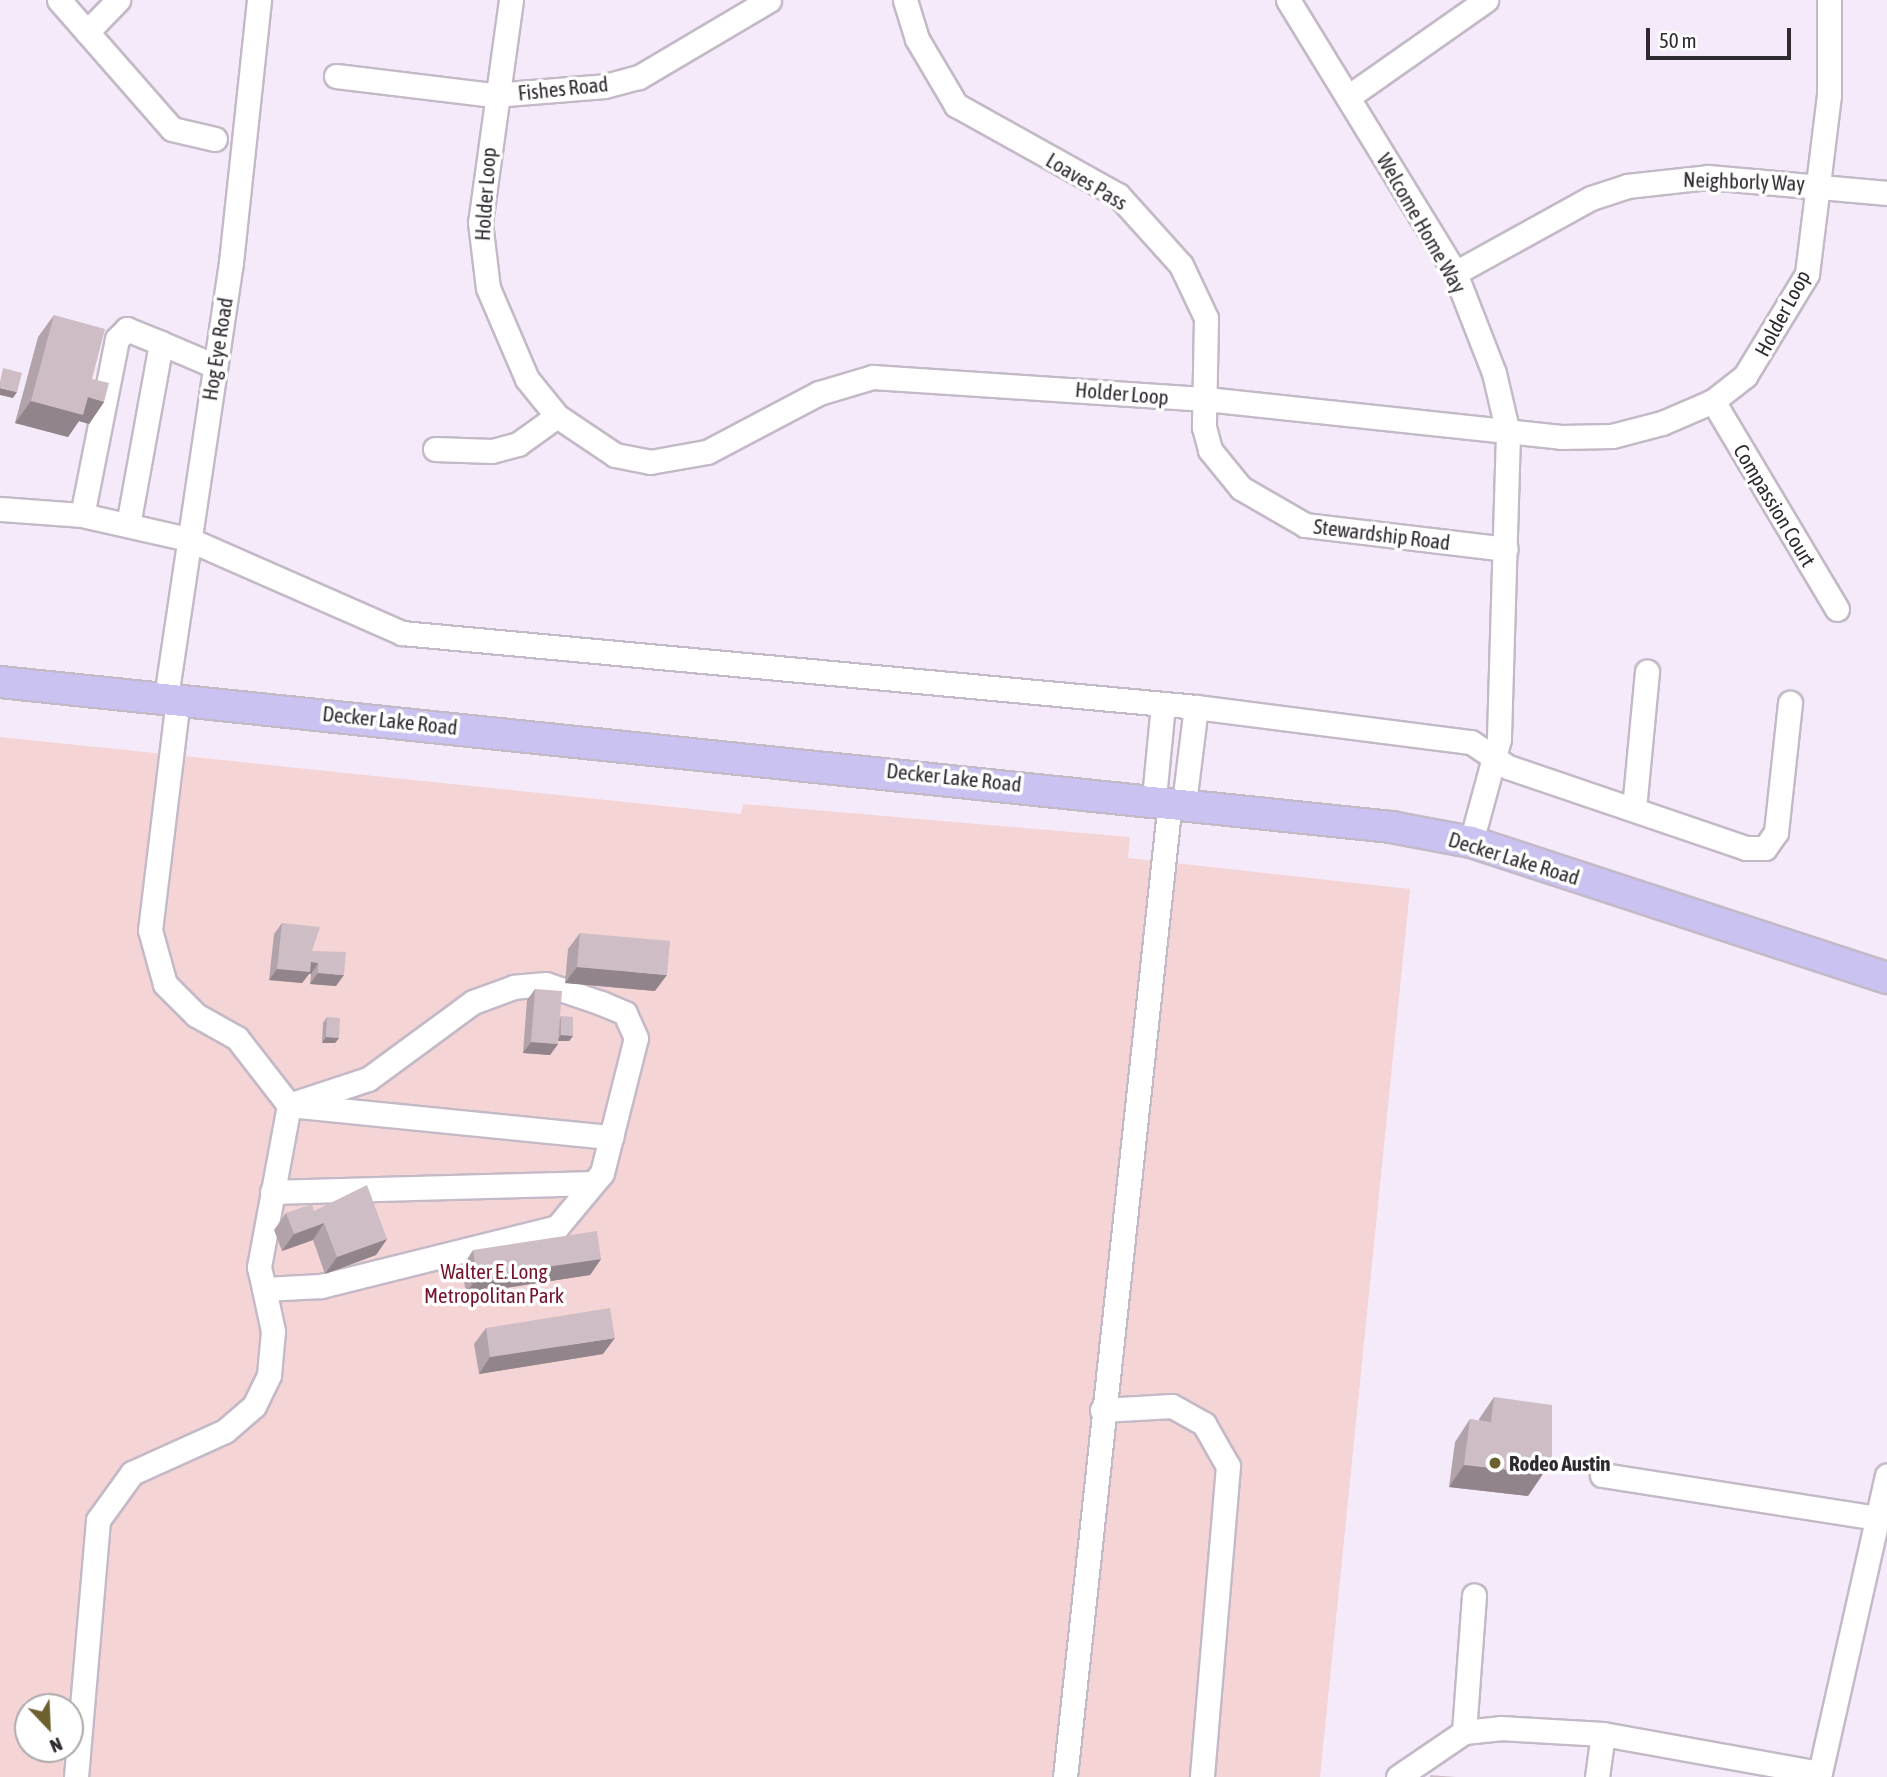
<!DOCTYPE html>
<html>
<head>
<meta charset="utf-8">
<style>
	body { margin:0 }
	#map { position:relative; width:1887px; height:1777px; overflow:hidden; background:#f5eaf9; font-family:"Asap Condensed",sans-serif }
	div>[style] { position:absolute }
	.green>* { inset:0; background:#f5d4d6 }
	.roads { filter:drop-shadow(2px 0 #c4b9c7) drop-shadow(-2px 0 #c4b9c7) drop-shadow(0 2px #c4b9c7) drop-shadow(0 -2px #c4b9c7) }
	.minor>* { height:23px; margin:-11.5px; padding:0 11.5px; transform-origin:11.5px; border-radius:11.5px; background:#fff }
	.major>* { height:30px; margin:-15px; padding:0 15px; transform-origin:15px; border-radius:15px; background:#cac3f1 }
	.wall>* { inset:0; background:#b2a3aa }
	.shaded-wall>* { inset:0; background:#91848b }
	.building>* { inset:0; background:#cfbdc6 }
	.dots>* { width:19px; height:19px; translate:-50% -50%; box-sizing:border-box; border:4px solid #fff; border-radius:50% }
	span { translate:-50% -50%; white-space:nowrap; text-align:center; line-height:1.15; -webkit-text-stroke:7px #fff; paint-order:stroke }
	.street-label { font-size:21px; color:#2f2a30 }
	.park-label { font-size:21px; color:#76122a }
	.poi-label { font-size:21px; color:#2f2a30; font-weight:700 }
	.left { translate:0 -50%; text-align:left }
	.north { position:absolute; left:14px; top:1693px; width:70px; height:70px; box-sizing:border-box; background:#fff; border:2px solid #acaaac; border-radius:50%; rotate:157deg; font-size:19px; font-weight:700; line-height:28px; text-align:center; color:#2f2a30 }
	.north::after { content:''; display:block; margin:auto; width:24px; height:32px; background:#6c612e; clip-path:polygon(50% 0,100% 100%,50% 72%,0 100%) }
	.scale { position:absolute; left:1646px; top:28px; width:145px; height:32px; box-sizing:border-box; border:4px solid #2f2a30; border-top:0; padding-left:9px; font-size:21px; line-height:24px; white-space:nowrap; color:#2f2a30; -webkit-text-stroke:5px #fff; paint-order:stroke }
</style>
</head>
<body>
<div id="map">
	<div class="green">
		<div style="clip-path:polygon(evenodd,0 737px,741px 814px,743px 804px,1130px 837px,1128px 858px,1410px 889px,1320px 1777px,0 1777px,0 737px,28px 1707px,70px 1707px,70px 1749px,28px 1749px,28px 1707px)"></div>
	</div>
	<div class="roads">
		<div class="minor">
			<div style="left:59px;top:0;width:171px;rotate:48.8deg"></div>
			<div style="left:172px;top:129px;width:44px;rotate:13.1deg"></div>
			<div style="left:511px;top:0;width:224px;rotate:97.9deg"></div>
			<div style="left:480px;top:222px;width:66px;rotate:83.1deg"></div>
			<div style="left:488px;top:288px;width:99px;rotate:66.8deg"></div>
			<div style="left:527px;top:379px;width:48px;rotate:51deg"></div>
			<div style="left:557px;top:416px;width:70px;rotate:33.9deg"></div>
			<div style="left:615px;top:455px;width:36px;rotate:11deg"></div>
			<div style="left:650px;top:462px;width:58px;rotate:-10deg"></div>
			<div style="left:707px;top:452px;width:127px;rotate:-27.8deg"></div>
			<div style="left:819px;top:393px;width:56px;rotate:-16.5deg"></div>
			<div style="left:873px;top:377px;width:334px;rotate:3.8deg"></div>
			<div style="left:1206px;top:399px;width:357px;rotate:6.1deg"></div>
			<div style="left:1561px;top:437px;width:51px;rotate:-1.1deg"></div>
			<div style="left:1612px;top:436px;width:52px;rotate:-14.6deg"></div>
			<div style="left:1662px;top:423px;width:56px;rotate:-23.3deg"></div>
			<div style="left:1713px;top:401px;width:41px;rotate:-38deg"></div>
			<div style="left:1745px;top:376px;width:119px;rotate:-58.7deg"></div>
			<div style="left:1807px;top:274px;width:180px;rotate:-83deg"></div>
			<div style="left:1829px;top:95px;width:95px;rotate:-90deg"></div>
			<div style="left:905px;top:0;width:41px;rotate:72.9deg"></div>
			<div style="left:917px;top:39px;width:77px;rotate:59.4deg"></div>
			<div style="left:956px;top:105px;width:185px;rotate:29.1deg"></div>
			<div style="left:1118px;top:195px;width:94px;rotate:48deg"></div>
			<div style="left:1181px;top:265px;width:59px;rotate:64.7deg"></div>
			<div style="left:1206px;top:318px;width:109px;rotate:91.1deg"></div>
			<div style="left:1204px;top:427px;width:24px;rotate:75deg"></div>
			<div style="left:1210px;top:450px;width:49px;rotate:50.8deg"></div>
			<div style="left:1241px;top:488px;width:74px;rotate:30deg"></div>
			<div style="left:1305px;top:525px;width:202px;rotate:6.8deg"></div>
			<div style="left:1288px;top:0;width:320px;rotate:58.5deg"></div>
			<div style="left:1455px;top:273px;width:107px;rotate:68.7deg"></div>
			<div style="left:1494px;top:373px;width:62px;rotate:76.9deg"></div>
			<div style="left:1508px;top:433px;width:306px;rotate:91.7deg"></div>
			<div style="left:1499px;top:739px;width:107px;rotate:105.2deg"></div>
			<div style="left:87px;top:32px;width:45px;rotate:-45.9deg"></div>
			<div style="left:336px;top:76px;width:159px;rotate:6.9deg"></div>
			<div style="left:494px;top:95px;width:111px;rotate:-4.6deg"></div>
			<div style="left:605px;top:86px;width:35px;rotate:-15deg"></div>
			<div style="left:639px;top:77px;width:151px;rotate:-30.6deg"></div>
			<div style="left:1348px;top:97px;width:169px;rotate:-35.1deg"></div>
			<div style="left:1455px;top:273px;width:155px;rotate:-28.9deg"></div>
			<div style="left:1591px;top:198px;width:38px;rotate:-18deg"></div>
			<div style="left:1627px;top:186px;width:81px;rotate:-6.3deg"></div>
			<div style="left:1708px;top:177px;width:180px;rotate:5.1deg"></div>
			<div style="left:161px;top:343px;width:37px;rotate:-158deg"></div>
			<div style="left:127px;top:329px;width:14px;rotate:135deg"></div>
			<div style="left:117px;top:339px;width:179px;rotate:101.2deg"></div>
			<div style="left:82px;top:515px;width:109px;rotate:12.8deg"></div>
			<div style="left:188px;top:539px;width:234px;rotate:23.7deg"></div>
			<div style="left:402px;top:633px;width:797px;rotate:5.32deg"></div>
			<div style="left:1196px;top:707px;width:277px;rotate:7.3deg"></div>
			<div style="left:1471px;top:742px;width:45px;rotate:34deg"></div>
			<div style="left:1508px;top:767px;width:251px;rotate:18.8deg"></div>
			<div style="left:1746px;top:848px;width:19px"></div>
			<div style="left:1765px;top:848px;width:19px;rotate:-55deg"></div>
			<div style="left:1776px;top:832px;width:130px;rotate:-83.8deg"></div>
			<div style="left:1713px;top:401px;width:242px;rotate:59.2deg"></div>
			<div style="left:435px;top:449px;width:57px;rotate:2deg"></div>
			<div style="left:492px;top:451px;width:27px;rotate:-15deg"></div>
			<div style="left:518px;top:444px;width:48px;rotate:-35.7deg"></div>
			<div style="left:0;top:509px;width:82px;rotate:4.2deg"></div>
			<div style="left:128px;top:525px;width:185px;rotate:-79.7deg"></div>
			<div style="left:161px;top:343px;width:59px;rotate:23.1deg"></div>
			<div style="left:166px;top:697px;width:440px;rotate:-81.5deg"></div>
			<div style="left:231px;top:262px;width:263px;rotate:-83.9deg"></div>
			<div style="left:178px;top:699px;width:233px;rotate:96.9deg"></div>
			<div style="left:150px;top:930px;width:56px;rotate:74.5deg"></div>
			<div style="left:165px;top:984px;width:44px;rotate:45deg"></div>
			<div style="left:196px;top:1015px;width:47px;rotate:29.3deg"></div>
			<div style="left:237px;top:1038px;width:85px;rotate:52.2deg"></div>
			<div style="left:289px;top:1105px;width:165px;rotate:100.5deg"></div>
			<div style="left:259px;top:1267px;width:23px;rotate:77deg"></div>
			<div style="left:264px;top:1289px;width:57px;rotate:-3deg"></div>
			<div style="left:321px;top:1286px;width:243px;rotate:-14deg"></div>
			<div style="left:557px;top:1227px;width:70px;rotate:-50.2deg"></div>
			<div style="left:602px;top:1173px;width:139px;rotate:-75.9deg"></div>
			<div style="left:636px;top:1038px;width:27px;rotate:-114deg"></div>
			<div style="left:625px;top:1013px;width:26px;rotate:-157deg"></div>
			<div style="left:601px;top:1003px;width:58px;rotate:-160.9deg"></div>
			<div style="left:546px;top:984px;width:32px;rotate:175deg"></div>
			<div style="left:514px;top:987px;width:44px;rotate:159.9deg"></div>
			<div style="left:473px;top:1002px;width:130px;rotate:143.7deg"></div>
			<div style="left:368px;top:1079px;width:83px;rotate:161.8deg"></div>
			<div style="left:1154px;top:798px;width:94px;rotate:-84.5deg"></div>
			<div style="left:1184px;top:803px;width:97px;rotate:-82.9deg"></div>
			<div style="left:1634px;top:809px;width:138px;rotate:-84.6deg"></div>
			<div style="left:299px;top:1106px;width:314px;rotate:5.7deg"></div>
			<div style="left:272px;top:1192px;width:321px;rotate:-1.6deg"></div>
			<div style="left:1102px;top:1410px;width:70px;rotate:-3.3deg"></div>
			<div style="left:1172px;top:1406px;width:37px;rotate:29deg"></div>
			<div style="left:1204px;top:1424px;width:48px;rotate:60.3deg"></div>
			<div style="left:1228px;top:1466px;width:312px;rotate:94.8deg"></div>
			<div style="left:1602px;top:1475px;width:279px;rotate:8.9deg"></div>
			<div style="left:1464px;top:1732px;width:137px;rotate:-85.8deg"></div>
			<div style="left:76px;top:1777px;width:258px;rotate:-85.1deg"></div>
			<div style="left:98px;top:1520px;width:58px;rotate:-54.1deg"></div>
			<div style="left:132px;top:1473px;width:102px;rotate:-24.3deg"></div>
			<div style="left:225px;top:1431px;width:38px;rotate:-41deg"></div>
			<div style="left:254px;top:1406px;width:34px;rotate:-64deg"></div>
			<div style="left:269px;top:1375px;width:44px;rotate:-84.8deg"></div>
			<div style="left:273px;top:1331px;width:43px;rotate:-102.1deg"></div>
			<div style="left:1065px;top:1777px;width:982px;rotate:-83.86deg"></div>
			<div style="left:1398px;top:1777px;width:80px;rotate:-34.3deg"></div>
			<div style="left:1464px;top:1732px;width:36px;rotate:-6deg"></div>
			<div style="left:1500px;top:1728px;width:103px;rotate:3.3deg"></div>
			<div style="left:1597px;top:1777px;width:43px;rotate:-82.1deg"></div>
			<div style="left:1603px;top:1734px;width:220px;rotate:10.2deg"></div>
			<div style="left:1819px;top:1777px;width:309px;rotate:-77.3deg"></div>
		</div>
		<div class="major">
			<div style="left:0;top:682px;width:1399px;rotate:5.95deg"></div>
			<div style="left:1391px;top:827px;width:81px;rotate:10.6deg"></div>
			<div style="left:1471px;top:842px;width:438px;rotate:18.1deg"></div>
		</div>
	</div>
	<div class="wall">
		<div style="clip-path:polygon(54px 315px,92px 379px,104px 402px,89px 424px,79px 421px,68px 437px,15px 423px,38px 337px)"></div>
		<div style="clip-path:polygon(282px 923px,312px 951px,336px 986px,310px 984px,311px 974px,309px 974px,302px 983px,269px 980px,274px 934px)"></div>
		<div style="clip-path:polygon(580px 933px,655px 991px,565px 983px,568px 949px)"></div>
		<div style="clip-path:polygon(535px 989px,560px 1018px,561px 1016px,573px 1036px,569px 1041px,558px 1041px,558px 1044px,550px 1055px,523px 1053px,527px 1000px)"></div>
		<div style="clip-path:polygon(327px 1017px,339px 1038px,335px 1043px,322px 1043px,323px 1023px)"></div>
		<div style="clip-path:polygon(314px 1211px,387px 1239px,376px 1255px,325px 1274px,313px 1240px,282px 1251px,274px 1230px,286px 1213px)"></div>
		<div style="clip-path:polygon(473px 1250px,601px 1259px,590px 1275px,466px 1294px,462px 1267px)"></div>
		<div style="clip-path:polygon(486px 1328px,603px 1354px,479px 1374px,474px 1344px)"></div>
		<div style="clip-path:polygon(1494px 1397px,1543px 1473px,1528px 1496px,1449px 1487px,1455px 1442px,1470px 1419px,1479px 1421px,1479px 1419px)"></div>
	</div>
	<div class="shaded-wall">
		<div style="clip-path:polygon(0 388px,17px 392px,13px 398px,0 395px)"></div>
		<div style="clip-path:polygon(88px 397px,104px 402px,89px 424px,79px 421px,68px 437px,15px 423px,31px 401px)"></div>
		<div style="clip-path:polygon(311px 962px,318px 963px,311px 974px,309px 974px,302px 983px,269px 980px,277px 969px)"></div>
		<div style="clip-path:polygon(577px 967px,667px 975px,655px 991px,565px 983px)"></div>
		<div style="clip-path:polygon(318px 973px,344px 975px,336px 986px,310px 984px)"></div>
		<div style="clip-path:polygon(561px 1035px,573px 1036px,569px 1041px,557px 1041px)"></div>
		<div style="clip-path:polygon(326px 1037px,339px 1038px,335px 1043px,322px 1043px)"></div>
		<div style="clip-path:polygon(531px 1042px,558px 1044px,550px 1055px,523px 1053px)"></div>
		<div style="clip-path:polygon(324px 1223px,313px 1240px,282px 1251px,294px 1234px)"></div>
		<div style="clip-path:polygon(387px 1239px,376px 1255px,325px 1274px,337px 1257px)"></div>
		<div style="clip-path:polygon(601px 1259px,590px 1275px,466px 1294px,477px 1277px)"></div>
		<div style="clip-path:polygon(615px 1338px,603px 1354px,479px 1374px,490px 1357px)"></div>
		<div style="clip-path:polygon(1545px 1460px,1552px 1461px,1528px 1496px,1449px 1487px,1464px 1465px)"></div>
	</div>
	<div class="building">
		<div style="clip-path:polygon(54px 315px,105px 329px,92px 379px,109px 383px,104px 402px,88px 397px,83px 415px,31px 401px)"></div>
		<div style="clip-path:polygon(3px 368px,22px 373px,17px 392px,0 388px,0 382px)"></div>
		<div style="clip-path:polygon(282px 923px,320px 927px,312px 951px,346px 952px,344px 975px,318px 973px,318px 963px,311px 962px,310px 972px,277px 969px)"></div>
		<div style="clip-path:polygon(580px 933px,670px 941px,667px 975px,577px 967px)"></div>
		<div style="clip-path:polygon(535px 989px,562px 991px,558px 1044px,531px 1042px)"></div>
		<div style="clip-path:polygon(561px 1016px,573px 1017px,573px 1036px,561px 1035px)"></div>
		<div style="clip-path:polygon(327px 1017px,340px 1018px,339px 1038px,326px 1037px)"></div>
		<div style="clip-path:polygon(367px 1185px,387px 1239px,337px 1257px,324px 1223px,294px 1234px,286px 1213px,312px 1204px,314px 1211px)"></div>
		<div style="clip-path:polygon(597px 1231px,601px 1259px,477px 1277px,473px 1250px)"></div>
		<div style="clip-path:polygon(610px 1308px,615px 1338px,490px 1357px,486px 1328px)"></div>
		<div style="clip-path:polygon(1494px 1397px,1552px 1405px,1552px 1461px,1545px 1460px,1543px 1474px,1464px 1465px,1470px 1419px,1491px 1422px)"></div>
		<div style="clip-path:polygon(1430px 1775px,1456px 1777px,1430px 1777px)"></div>
	</div>
	<div class="dots">
		<div style="left:1495px;top:1463px;background:#6c612e"></div>
	</div>
	<div class="street-label">
		<span style="left:563px;top:88px;rotate:-6deg">Fishes Road</span>
		<span style="left:1087px;top:181px;rotate:31deg">Loaves Pass</span>
		<span style="left:1744px;top:181px;rotate:2deg">Neighborly Way</span>
		<span style="left:485px;top:194px;rotate:-86deg">Holder Loop</span>
		<span style="left:1422px;top:223px;rotate:60deg">Welcome Home Way</span>
		<span style="left:1782px;top:313px;rotate:-62deg">Holder Loop</span>
		<span style="left:217px;top:349px;rotate:-81deg">Hog Eye Road</span>
		<span style="left:1122px;top:393px;rotate:5deg">Holder Loop</span>
		<span style="left:1775px;top:505px;rotate:59deg">Compassion Court</span>
		<span style="left:1382px;top:534px;rotate:7deg">Stewardship Road</span>
		<span style="left:390px;top:720px;rotate:6deg">Decker Lake Road</span>
		<span style="left:954px;top:777px;rotate:6deg">Decker Lake Road</span>
		<span style="left:1514px;top:858px;rotate:17deg">Decker Lake Road</span>
	</div>
	<div class="park-label">
		<span style="left:494px;top:1283px">Walter E. Long<br>Metropolitan Park</span>
	</div>
	<div class="poi-label">
		<span class="left" style="left:1509px;top:1463px">Rodeo Austin</span>
	</div>
	<div class="north">N</div>
	<div class="scale">50 m</div>
</div>
</body>
</html>
